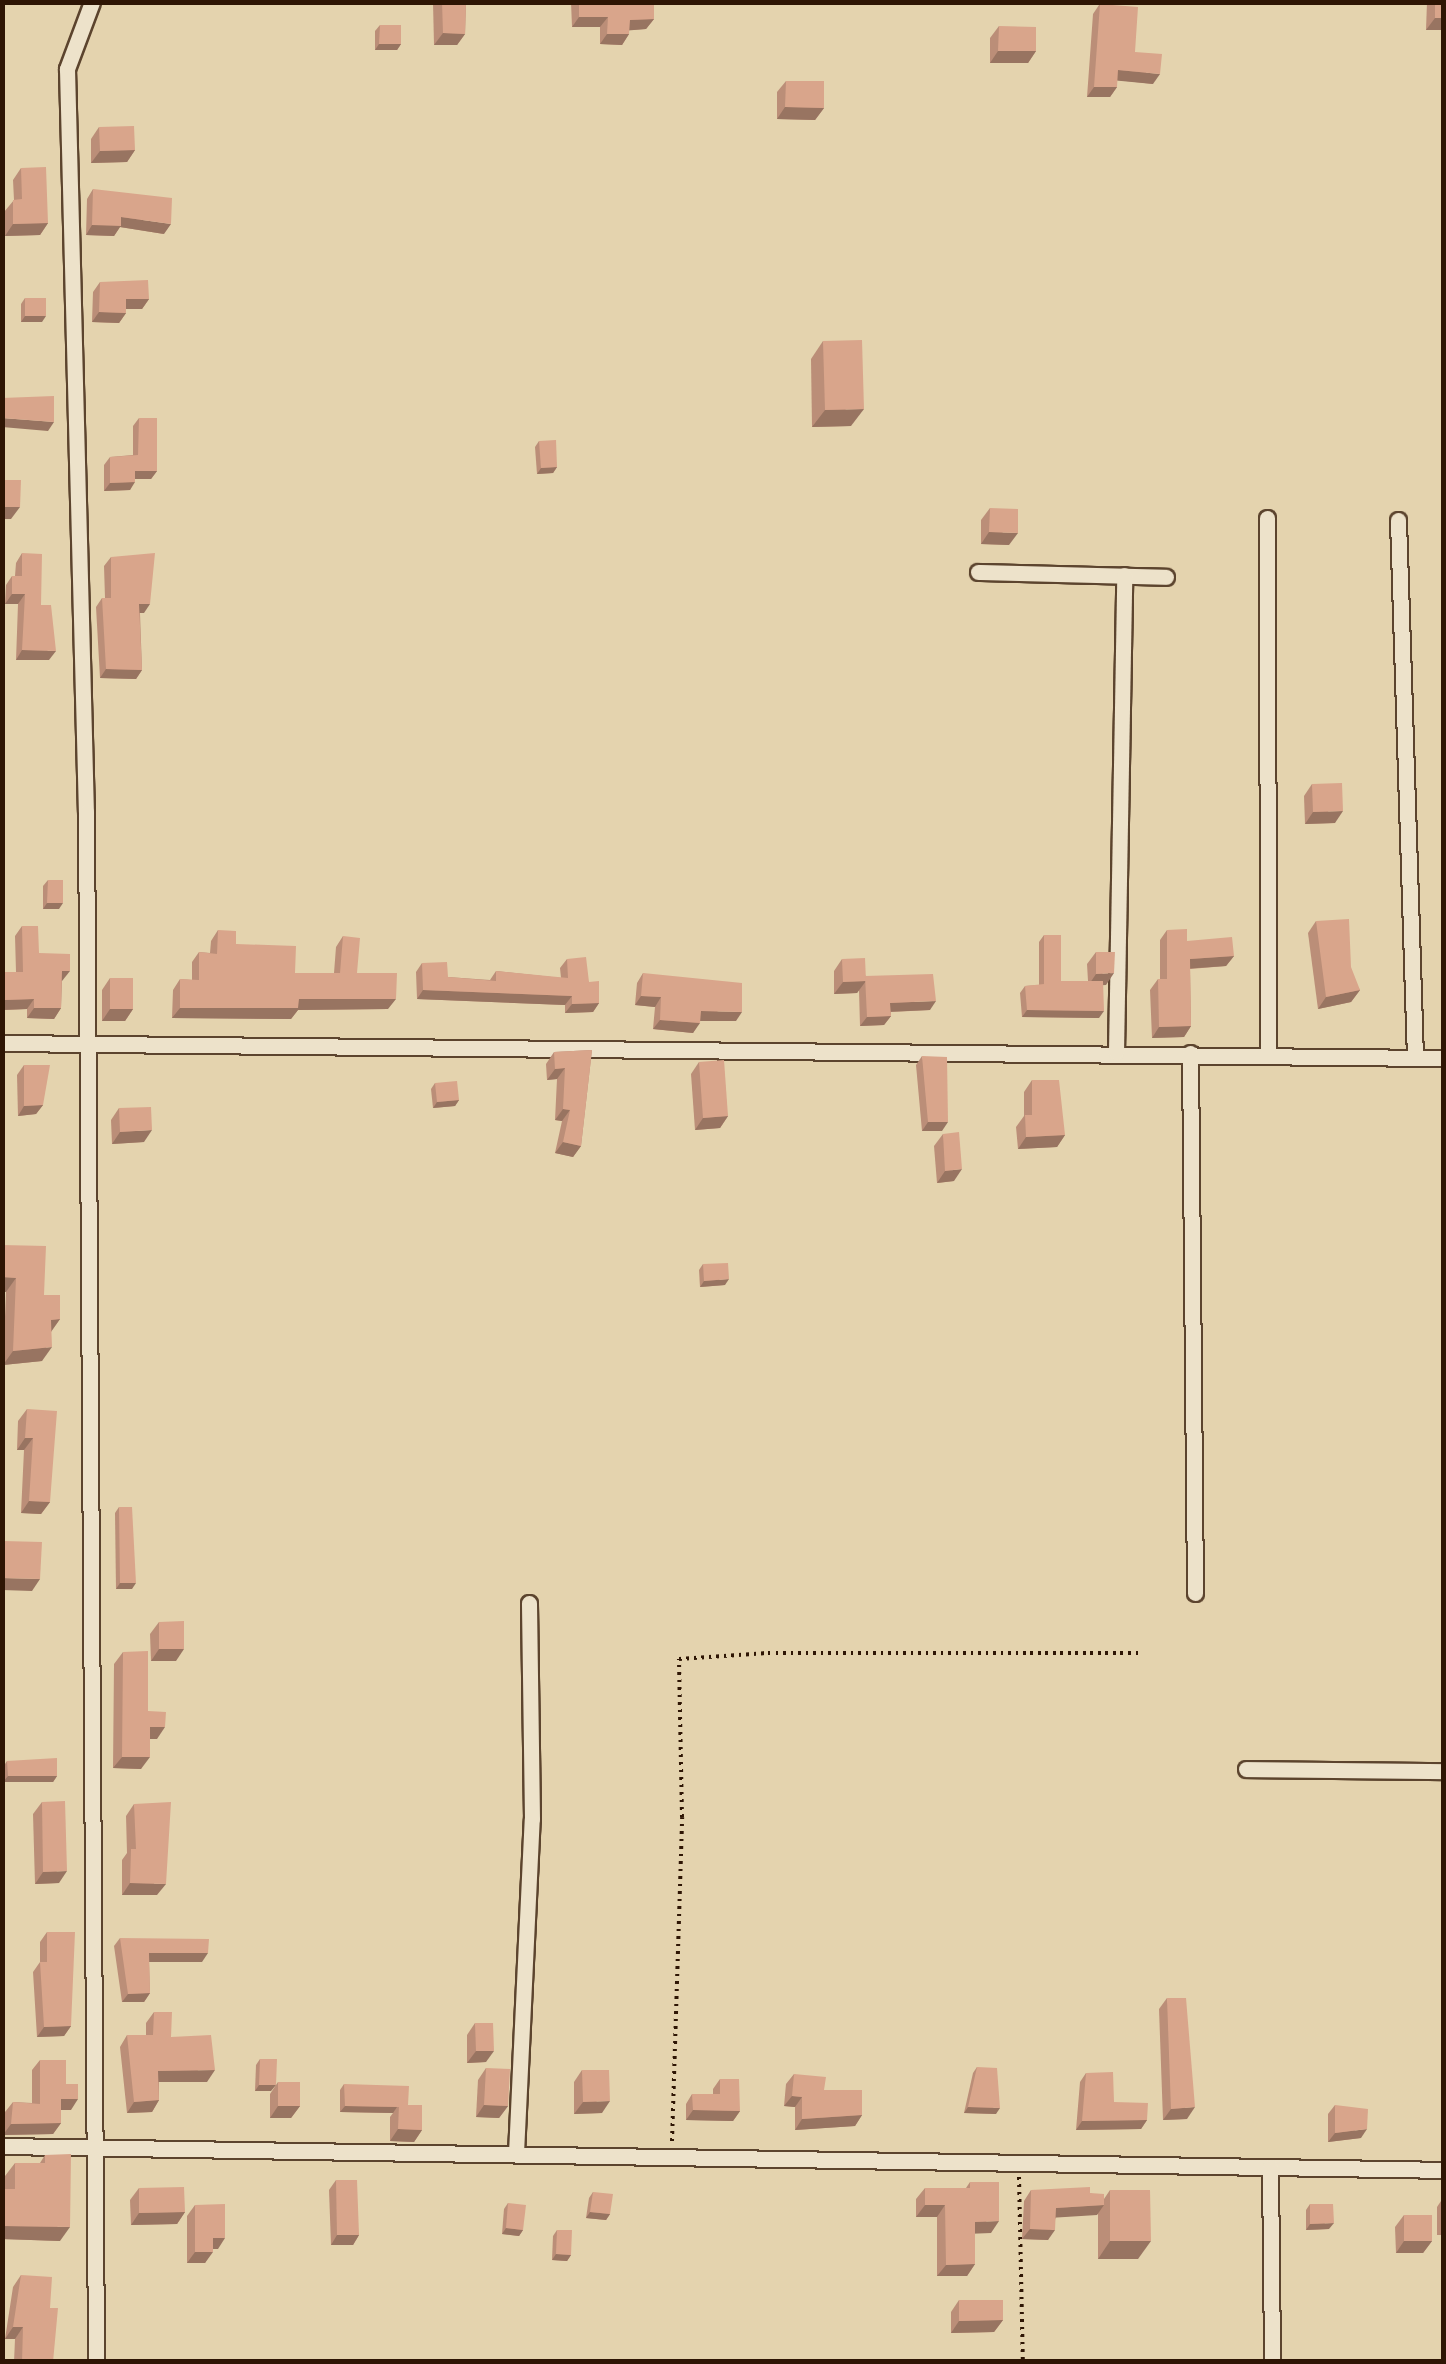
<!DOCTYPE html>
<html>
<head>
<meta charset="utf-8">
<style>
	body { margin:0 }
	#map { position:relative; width:1446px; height:2364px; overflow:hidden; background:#e4d3ae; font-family:"Libre Caslon Text",serif }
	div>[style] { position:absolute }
	.path>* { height:4px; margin-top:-2px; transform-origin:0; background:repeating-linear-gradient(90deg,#2e1504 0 2.5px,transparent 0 7.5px) }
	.roads { filter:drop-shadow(2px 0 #5c442e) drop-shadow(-2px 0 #5c442e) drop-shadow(0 2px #5c442e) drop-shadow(0 -2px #5c442e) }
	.street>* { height:15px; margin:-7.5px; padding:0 7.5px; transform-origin:7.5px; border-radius:7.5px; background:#ede2ca }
	.wall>* { inset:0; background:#bb8e78 }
	.shaded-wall>* { inset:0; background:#987461 }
	.building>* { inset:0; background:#d9a58b }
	span { translate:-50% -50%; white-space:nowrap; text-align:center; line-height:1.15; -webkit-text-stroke:10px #ede2ca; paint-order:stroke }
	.frame { position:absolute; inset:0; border:5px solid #2e1504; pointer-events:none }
</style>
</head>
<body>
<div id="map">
	<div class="path">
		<div style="left:672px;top:2141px;width:324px;rotate:-88.2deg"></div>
		<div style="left:682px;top:1817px;width:158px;rotate:-91.1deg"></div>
		<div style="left:679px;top:1659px;width:89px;rotate:-3.9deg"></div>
		<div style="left:768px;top:1653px;width:371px"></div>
		<div style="left:1019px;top:2177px;width:185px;rotate:88.8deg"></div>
	</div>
	<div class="roads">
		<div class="street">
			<div style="left:92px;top:2px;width:72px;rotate:110.5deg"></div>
			<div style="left:67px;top:69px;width:743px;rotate:88.54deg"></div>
			<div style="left:86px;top:812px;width:1550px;rotate:89.63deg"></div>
			<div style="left:1267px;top:518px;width:536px;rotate:89.89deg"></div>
			<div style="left:1398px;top:520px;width:537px;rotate:88.19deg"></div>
			<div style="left:978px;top:572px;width:188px;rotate:1.5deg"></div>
			<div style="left:2px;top:1043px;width:1442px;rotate:0.6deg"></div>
			<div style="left:1116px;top:1052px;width:477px;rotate:-89deg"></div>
			<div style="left:1190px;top:1053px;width:540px;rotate:89.47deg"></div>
			<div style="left:1246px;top:1769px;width:198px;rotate:0.6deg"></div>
			<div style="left:2px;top:2146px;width:1442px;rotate:0.95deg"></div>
			<div style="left:516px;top:2153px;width:334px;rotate:-87.3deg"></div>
			<div style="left:532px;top:1819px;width:216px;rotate:-90.8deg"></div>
			<div style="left:1270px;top:2167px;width:195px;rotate:89.4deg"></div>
		</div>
	</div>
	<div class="wall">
		<div style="clip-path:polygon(433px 2px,466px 2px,465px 34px,457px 45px,434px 45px)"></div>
		<div style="clip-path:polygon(571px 2px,654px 2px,654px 19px,646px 29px,629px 30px,629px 34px,622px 45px,600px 44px,600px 27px,572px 27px)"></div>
		<div style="clip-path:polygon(1085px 2px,1108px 2px,1106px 4px,1153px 84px,1117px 80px,1117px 87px,1110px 97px,1087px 97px,1093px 14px,1099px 5px,1085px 5px)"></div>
		<div style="clip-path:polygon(1427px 2px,1444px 2px,1444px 30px,1426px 30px)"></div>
		<div style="clip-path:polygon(380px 25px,401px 44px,397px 50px,375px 50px,375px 31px)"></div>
		<div style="clip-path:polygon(999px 26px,1036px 51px,1028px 63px,990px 63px,990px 38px)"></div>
		<div style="clip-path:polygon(786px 81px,824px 108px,815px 120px,777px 119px,777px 92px)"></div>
		<div style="clip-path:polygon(99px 127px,135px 150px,127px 162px,91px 163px,91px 139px)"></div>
		<div style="clip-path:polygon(21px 168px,48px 223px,40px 235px,5px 236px,4px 212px,14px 200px,13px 180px)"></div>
		<div style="clip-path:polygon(93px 189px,164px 234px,120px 227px,114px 236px,86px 235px,87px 199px)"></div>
		<div style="clip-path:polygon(100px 282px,149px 299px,142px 309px,126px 309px,126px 313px,119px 323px,92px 322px,93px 292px)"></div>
		<div style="clip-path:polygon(25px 298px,42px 322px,21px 322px,21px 304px)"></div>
		<div style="clip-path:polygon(823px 341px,851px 426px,812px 427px,811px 359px)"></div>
		<div style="clip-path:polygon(139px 418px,157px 471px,151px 479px,135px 479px,130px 490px,104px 491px,104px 465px,110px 457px,133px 455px,133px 426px)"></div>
		<div style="clip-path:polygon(539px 441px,557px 467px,553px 473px,537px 474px,535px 447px)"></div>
		<div style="clip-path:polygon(990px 508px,1009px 545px,981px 544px,981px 520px)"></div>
		<div style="clip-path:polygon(22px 553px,41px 605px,49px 660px,16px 660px,18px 604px,5px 604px,6px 585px,12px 576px,15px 576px,16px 563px)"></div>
		<div style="clip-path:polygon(111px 557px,144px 613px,140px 613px,142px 670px,136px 679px,100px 678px,96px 607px,102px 598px,105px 598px,104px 566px)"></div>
		<div style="clip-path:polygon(1312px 784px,1335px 823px,1305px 824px,1304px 796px)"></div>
		<div style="clip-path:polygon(48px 880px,59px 909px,43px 909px,43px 886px)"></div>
		<div style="clip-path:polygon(1316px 921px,1360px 990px,1351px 1002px,1318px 1009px,1308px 933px)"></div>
		<div style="clip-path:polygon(22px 926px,39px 953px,62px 981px,61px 1008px,54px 1019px,27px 1018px,27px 1009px,2px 1010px,2px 976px,5px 972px,16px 972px,15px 936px)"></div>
		<div style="clip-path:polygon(218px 930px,236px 944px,295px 973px,334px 973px,336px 947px,343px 936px,357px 973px,388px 1009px,298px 1010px,291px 1019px,172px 1018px,173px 990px,180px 979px,192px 980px,192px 962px,199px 952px,210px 953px,211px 941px)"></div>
		<div style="clip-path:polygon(1167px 930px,1187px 941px,1234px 956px,1226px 966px,1190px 969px,1191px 1026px,1184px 1037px,1152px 1038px,1150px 990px,1158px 979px,1160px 979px,1160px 940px)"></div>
		<div style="clip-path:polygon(1044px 935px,1061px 981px,1088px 981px,1087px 964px,1096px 952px,1106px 985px,1103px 985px,1099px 1018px,1022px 1017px,1020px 993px,1025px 986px,1039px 985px,1039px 942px)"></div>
		<div style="clip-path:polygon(567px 959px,589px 982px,599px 1003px,593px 1012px,565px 1013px,565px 1005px,417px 999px,416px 972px,422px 963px,448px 977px,490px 980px,496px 971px,561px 978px,560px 968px)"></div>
		<div style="clip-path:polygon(842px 959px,866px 976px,930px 1010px,891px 1012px,891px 1016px,884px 1025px,860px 1026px,859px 990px,857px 993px,834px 994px,834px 971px)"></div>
		<div style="clip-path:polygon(643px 973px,736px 1021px,700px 1021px,693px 1033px,653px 1029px,655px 1007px,635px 1005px,637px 983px)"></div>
		<div style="clip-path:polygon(110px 978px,133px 1009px,125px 1021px,102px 1021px,102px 990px)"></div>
		<div style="clip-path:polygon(592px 1050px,581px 1146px,573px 1157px,555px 1153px,562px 1121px,555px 1120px,557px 1079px,547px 1080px,546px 1064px,554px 1052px)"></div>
		<div style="clip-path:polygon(922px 1056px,942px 1131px,922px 1131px,916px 1065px)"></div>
		<div style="clip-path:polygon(699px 1062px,728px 1116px,720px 1128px,695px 1130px,691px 1074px)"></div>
		<div style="clip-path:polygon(24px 1065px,43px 1105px,36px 1114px,18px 1116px,17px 1075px)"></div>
		<div style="clip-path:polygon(1032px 1080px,1065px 1135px,1057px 1147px,1018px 1149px,1016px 1127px,1024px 1116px,1024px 1092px)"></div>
		<div style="clip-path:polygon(435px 1083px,459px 1100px,455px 1106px,433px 1108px,431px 1089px)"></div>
		<div style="clip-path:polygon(119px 1108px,144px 1142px,112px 1144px,111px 1120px)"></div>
		<div style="clip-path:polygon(943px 1134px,954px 1181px,937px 1183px,934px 1146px)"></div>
		<div style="clip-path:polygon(2px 1245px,44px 1295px,60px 1319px,51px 1332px,42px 1361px,3px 1365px,6px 1292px,2px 1292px)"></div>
		<div style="clip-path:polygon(703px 1264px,725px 1285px,700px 1287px,699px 1270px)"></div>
		<div style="clip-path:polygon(27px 1409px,50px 1502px,41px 1514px,21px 1513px,24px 1450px,17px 1450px,18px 1421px)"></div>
		<div style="clip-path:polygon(119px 1507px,132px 1589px,116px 1589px,115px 1513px)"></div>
		<div style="clip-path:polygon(159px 1622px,176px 1661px,151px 1661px,150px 1634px)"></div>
		<div style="clip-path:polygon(123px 1652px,148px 1711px,157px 1739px,150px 1739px,141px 1769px,113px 1768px,114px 1664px)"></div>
		<div style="clip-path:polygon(7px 1761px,57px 1776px,53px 1782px,3px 1782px,3px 1767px)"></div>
		<div style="clip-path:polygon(42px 1802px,59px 1883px,35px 1884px,33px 1814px)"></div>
		<div style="clip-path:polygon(134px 1804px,157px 1895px,122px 1895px,122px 1860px,127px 1853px,126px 1816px)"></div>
		<div style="clip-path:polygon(47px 1932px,71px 2026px,64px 2036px,37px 2037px,33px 1972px,40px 1962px,40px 1942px)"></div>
		<div style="clip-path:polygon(120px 1938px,202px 1962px,149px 1962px,150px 1993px,144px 2002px,122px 2002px,114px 1946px)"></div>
		<div style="clip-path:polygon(1167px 1998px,1187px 2119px,1163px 2120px,1159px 2009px)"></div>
		<div style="clip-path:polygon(154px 2012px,171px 2037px,207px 2082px,159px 2082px,159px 2100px,152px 2112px,127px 2113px,120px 2047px,127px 2035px,146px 2035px,146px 2023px)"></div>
		<div style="clip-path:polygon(475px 2023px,486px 2062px,467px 2063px,467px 2035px)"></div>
		<div style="clip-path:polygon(260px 2059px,271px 2091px,255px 2091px,256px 2065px)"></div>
		<div style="clip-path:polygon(40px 2060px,66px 2084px,71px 2110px,61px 2110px,61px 2123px,53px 2134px,3px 2135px,5px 2112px,13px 2102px,32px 2103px,32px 2070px)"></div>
		<div style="clip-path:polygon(977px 2067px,996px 2114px,964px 2113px,973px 2073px)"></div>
		<div style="clip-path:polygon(486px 2068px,508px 2106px,499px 2118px,476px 2117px,478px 2080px)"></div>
		<div style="clip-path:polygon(582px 2070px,602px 2113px,574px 2114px,574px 2082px)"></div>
		<div style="clip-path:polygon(1086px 2073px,1114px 2102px,1147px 2120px,1141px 2129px,1076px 2130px,1080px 2082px)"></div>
		<div style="clip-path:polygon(794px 2074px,824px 2090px,862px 2115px,855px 2126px,795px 2130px,795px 2107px,784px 2106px,786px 2084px)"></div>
		<div style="clip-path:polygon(720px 2079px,740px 2111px,733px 2121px,686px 2120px,686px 2104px,692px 2094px,713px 2094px,713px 2089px)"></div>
		<div style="clip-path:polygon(278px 2082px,300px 2106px,291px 2118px,270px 2118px,270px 2094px)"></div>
		<div style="clip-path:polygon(344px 2084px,408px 2105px,422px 2130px,414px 2142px,390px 2141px,390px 2117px,393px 2113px,340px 2112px,340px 2090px)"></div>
		<div style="clip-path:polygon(1335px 2105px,1361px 2138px,1328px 2142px,1328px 2114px)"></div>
		<div style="clip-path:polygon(45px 2155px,60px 2241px,2px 2239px,2px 2189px,5px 2189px,5px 2176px,15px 2163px,40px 2163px)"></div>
		<div style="clip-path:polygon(336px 2180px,359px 2235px,353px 2245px,331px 2245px,329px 2190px)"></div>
		<div style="clip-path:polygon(970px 2182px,991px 2233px,975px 2233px,975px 2264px,967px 2276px,937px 2276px,937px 2217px,916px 2217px,916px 2199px,925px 2188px,966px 2188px)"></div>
		<div style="clip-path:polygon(139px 2188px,185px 2212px,177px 2224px,131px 2225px,130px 2200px)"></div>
		<div style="clip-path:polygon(1031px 2190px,1090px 2193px,1104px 2199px,1110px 2190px,1138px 2259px,1098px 2259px,1098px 2214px,1056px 2217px,1048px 2240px,1022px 2239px,1024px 2201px)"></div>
		<div style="clip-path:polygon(593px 2192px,610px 2214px,606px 2220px,586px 2218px,589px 2198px)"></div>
		<div style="clip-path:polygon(1441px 2201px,1444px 2235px,1437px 2235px,1437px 2207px)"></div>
		<div style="clip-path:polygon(508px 2203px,523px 2230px,519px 2236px,502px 2234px,504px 2209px)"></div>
		<div style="clip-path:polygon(1310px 2204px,1329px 2229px,1306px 2230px,1306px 2210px)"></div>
		<div style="clip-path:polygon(195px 2205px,218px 2249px,213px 2249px,205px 2263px,187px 2263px,187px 2216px)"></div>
		<div style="clip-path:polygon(1404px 2215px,1432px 2241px,1423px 2253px,1396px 2253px,1395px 2227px)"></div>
		<div style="clip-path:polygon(557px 2230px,571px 2255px,567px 2261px,552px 2260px,553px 2236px)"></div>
		<div style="clip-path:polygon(21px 2275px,50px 2308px,53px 2362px,14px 2362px,15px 2339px,5px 2339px,13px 2287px)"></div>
		<div style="clip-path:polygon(959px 2300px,1003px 2320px,994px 2332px,951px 2333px,951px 2312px)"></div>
	</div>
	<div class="shaded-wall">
		<div style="clip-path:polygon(1087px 2px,1108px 2px,1106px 5px,1085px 5px)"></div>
		<div style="clip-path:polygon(579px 17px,608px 17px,600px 27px,572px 27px)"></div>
		<div style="clip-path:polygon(1435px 18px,1444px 18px,1444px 30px,1426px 30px)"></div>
		<div style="clip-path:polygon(654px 19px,646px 29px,622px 31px,630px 20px)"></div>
		<div style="clip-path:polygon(443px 33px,465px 34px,457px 45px,434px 45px)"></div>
		<div style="clip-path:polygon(607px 34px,629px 34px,622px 45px,600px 44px)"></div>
		<div style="clip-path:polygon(379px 44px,401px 44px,397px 50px,375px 50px)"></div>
		<div style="clip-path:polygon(998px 51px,1036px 51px,1028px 63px,990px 63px)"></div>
		<div style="clip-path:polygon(1118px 70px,1160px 74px,1153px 84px,1111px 80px)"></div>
		<div style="clip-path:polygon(1094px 87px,1117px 87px,1110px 97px,1087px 97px)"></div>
		<div style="clip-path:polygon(785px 107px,824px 108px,815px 120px,777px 119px)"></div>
		<div style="clip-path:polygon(135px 150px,127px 162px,91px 163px,100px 151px)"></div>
		<div style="clip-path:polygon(121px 217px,171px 224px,164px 234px,120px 227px,114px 236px,86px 235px,92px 225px)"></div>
		<div style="clip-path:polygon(48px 223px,40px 235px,5px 236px,13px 224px)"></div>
		<div style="clip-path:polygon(126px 299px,149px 299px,142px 309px,119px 309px)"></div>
		<div style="clip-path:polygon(99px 312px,126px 313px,119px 323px,92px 322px)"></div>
		<div style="clip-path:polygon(25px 316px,46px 316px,42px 322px,21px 322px)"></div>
		<div style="clip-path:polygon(864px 409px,851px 426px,812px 427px,825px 410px)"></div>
		<div style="clip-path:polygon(2px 418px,54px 422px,48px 431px,2px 427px)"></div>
		<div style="clip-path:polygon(557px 467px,553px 473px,537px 474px,541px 468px)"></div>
		<div style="clip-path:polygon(135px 471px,157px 471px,151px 479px,129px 479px)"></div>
		<div style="clip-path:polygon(135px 482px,130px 490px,104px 491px,110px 483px)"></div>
		<div style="clip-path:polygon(2px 507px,20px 507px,11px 519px,2px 519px)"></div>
		<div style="clip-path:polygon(989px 532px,1018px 533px,1009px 545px,981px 544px)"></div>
		<div style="clip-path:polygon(12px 594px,25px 594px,18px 604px,5px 604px)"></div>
		<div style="clip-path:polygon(139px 604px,150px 604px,144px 613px,133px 613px)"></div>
		<div style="clip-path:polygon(22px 650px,56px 651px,49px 660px,16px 660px)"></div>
		<div style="clip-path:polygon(106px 669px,142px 670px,136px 679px,100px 678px)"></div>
		<div style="clip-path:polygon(1343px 811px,1335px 823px,1305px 824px,1313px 812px)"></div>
		<div style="clip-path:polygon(47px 903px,63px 903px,59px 909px,43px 909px)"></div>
		<div style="clip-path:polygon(1234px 956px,1226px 966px,1183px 969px,1190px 959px)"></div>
		<div style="clip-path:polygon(62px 971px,70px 971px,62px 981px,54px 981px)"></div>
		<div style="clip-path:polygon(1114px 973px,1106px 985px,1088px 986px,1096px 974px)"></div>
		<div style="clip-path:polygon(866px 981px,857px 993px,834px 994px,843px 982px)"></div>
		<div style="clip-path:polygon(423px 990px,572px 996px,565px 1005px,417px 999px)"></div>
		<div style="clip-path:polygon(1360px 990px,1351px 1002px,1318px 1009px,1326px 997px)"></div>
		<div style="clip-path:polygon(641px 996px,661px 997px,655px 1007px,635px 1005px)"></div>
		<div style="clip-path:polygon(34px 999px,27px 1009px,2px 1010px,2px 1004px,5px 1000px)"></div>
		<div style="clip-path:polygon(299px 999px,396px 999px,388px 1009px,298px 1010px,291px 1019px,172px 1018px,180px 1008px)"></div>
		<div style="clip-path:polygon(936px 1001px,930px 1010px,884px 1012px,890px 1003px)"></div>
		<div style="clip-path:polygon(599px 1003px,593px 1012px,565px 1013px,572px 1004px)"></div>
		<div style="clip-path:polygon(34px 1008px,61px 1008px,54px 1019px,27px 1018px)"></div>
		<div style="clip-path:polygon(110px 1009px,133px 1009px,125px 1021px,102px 1021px)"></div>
		<div style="clip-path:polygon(1027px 1010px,1104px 1011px,1099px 1018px,1022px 1017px)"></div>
		<div style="clip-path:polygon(701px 1011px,742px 1012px,736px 1021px,694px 1021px)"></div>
		<div style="clip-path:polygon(891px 1016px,884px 1025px,860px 1026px,867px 1017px)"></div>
		<div style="clip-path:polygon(660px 1020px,700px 1023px,693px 1033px,653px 1029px)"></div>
		<div style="clip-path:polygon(1191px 1026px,1184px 1037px,1152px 1038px,1159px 1027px)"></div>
		<div style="clip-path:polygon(565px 1068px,557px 1079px,547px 1080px,555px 1069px)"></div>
		<div style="clip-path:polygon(459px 1100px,455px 1106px,433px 1108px,437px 1102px)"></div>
		<div style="clip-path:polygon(43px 1105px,36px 1114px,18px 1116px,24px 1106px)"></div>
		<div style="clip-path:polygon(563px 1109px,570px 1110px,562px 1121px,555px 1120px)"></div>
		<div style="clip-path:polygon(728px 1116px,720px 1128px,695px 1130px,703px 1118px)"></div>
		<div style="clip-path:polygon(928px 1122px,948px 1122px,942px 1131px,922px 1131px)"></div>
		<div style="clip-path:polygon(152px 1130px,144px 1142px,112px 1144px,120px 1132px)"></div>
		<div style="clip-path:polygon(1065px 1135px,1057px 1147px,1018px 1149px,1026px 1137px)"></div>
		<div style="clip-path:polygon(563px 1142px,581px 1146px,573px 1157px,555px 1153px)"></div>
		<div style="clip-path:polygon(962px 1169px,954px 1181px,937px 1183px,945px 1171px)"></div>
		<div style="clip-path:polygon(2px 1277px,16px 1278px,6px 1292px,2px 1292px)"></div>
		<div style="clip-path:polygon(729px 1279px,725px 1285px,700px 1287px,704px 1281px)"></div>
		<div style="clip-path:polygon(60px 1319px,50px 1333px,51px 1320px)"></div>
		<div style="clip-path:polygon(52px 1347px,42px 1361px,3px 1365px,13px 1351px)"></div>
		<div style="clip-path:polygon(25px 1438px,33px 1438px,24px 1450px,17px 1450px)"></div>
		<div style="clip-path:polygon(29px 1501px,50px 1502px,41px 1514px,21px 1513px)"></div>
		<div style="clip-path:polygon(2px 1578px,40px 1579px,32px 1591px,2px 1590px)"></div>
		<div style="clip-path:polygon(120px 1583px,136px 1583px,132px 1589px,116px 1589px)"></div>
		<div style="clip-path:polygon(159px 1649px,184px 1649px,176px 1661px,151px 1661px)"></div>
		<div style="clip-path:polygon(150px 1727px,165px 1727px,157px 1739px,142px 1739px)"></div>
		<div style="clip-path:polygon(122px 1757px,150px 1757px,141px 1769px,113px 1768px)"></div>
		<div style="clip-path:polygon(8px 1776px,57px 1776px,53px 1782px,3px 1782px)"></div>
		<div style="clip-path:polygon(67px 1871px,59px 1883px,35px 1884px,43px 1872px)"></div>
		<div style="clip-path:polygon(130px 1883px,166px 1884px,157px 1895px,122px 1895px)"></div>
		<div style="clip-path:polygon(149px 1953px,208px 1953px,202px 1962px,143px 1962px)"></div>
		<div style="clip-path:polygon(150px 1993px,144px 2002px,122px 2002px,128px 1994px)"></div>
		<div style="clip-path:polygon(71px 2026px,64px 2036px,37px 2037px,44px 2027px)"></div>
		<div style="clip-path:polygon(476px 2051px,494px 2051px,486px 2062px,467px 2063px)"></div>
		<div style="clip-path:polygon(215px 2070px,207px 2082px,150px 2082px,158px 2071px)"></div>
		<div style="clip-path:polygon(259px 2085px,276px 2085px,271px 2091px,255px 2091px)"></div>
		<div style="clip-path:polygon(792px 2096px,802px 2097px,795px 2107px,784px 2106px)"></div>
		<div style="clip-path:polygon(61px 2099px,78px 2099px,71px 2110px,53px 2110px)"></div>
		<div style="clip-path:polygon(159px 2100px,152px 2112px,127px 2113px,134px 2102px)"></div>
		<div style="clip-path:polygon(610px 2101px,602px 2113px,574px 2114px,583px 2102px)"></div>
		<div style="clip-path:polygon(484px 2105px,508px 2106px,499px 2118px,476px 2117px)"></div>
		<div style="clip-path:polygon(278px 2106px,300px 2106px,291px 2118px,270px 2118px)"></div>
		<div style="clip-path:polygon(345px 2106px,397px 2107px,393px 2113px,340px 2112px)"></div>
		<div style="clip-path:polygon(968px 2107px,1000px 2108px,996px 2114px,964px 2113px)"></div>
		<div style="clip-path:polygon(1195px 2107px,1187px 2119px,1163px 2120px,1171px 2109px)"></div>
		<div style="clip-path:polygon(693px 2110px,740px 2111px,733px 2121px,686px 2120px)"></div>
		<div style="clip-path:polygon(862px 2115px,855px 2126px,795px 2130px,802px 2119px)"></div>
		<div style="clip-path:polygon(1147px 2120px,1141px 2129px,1076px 2130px,1082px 2121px)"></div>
		<div style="clip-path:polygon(61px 2123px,53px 2134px,3px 2135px,11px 2124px)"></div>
		<div style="clip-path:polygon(398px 2129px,422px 2130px,414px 2142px,390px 2141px)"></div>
		<div style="clip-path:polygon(1367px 2129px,1361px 2138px,1328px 2142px,1335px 2133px)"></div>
		<div style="clip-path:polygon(925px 2205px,945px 2205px,937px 2217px,916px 2217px)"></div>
		<div style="clip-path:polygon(1104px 2205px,1097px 2215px,1049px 2218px,1056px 2208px)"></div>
		<div style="clip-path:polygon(185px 2212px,177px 2224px,131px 2225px,139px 2213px)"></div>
		<div style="clip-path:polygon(590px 2212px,610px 2214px,606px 2220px,586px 2218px)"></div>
		<div style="clip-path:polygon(999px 2221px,991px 2233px,966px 2234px,975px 2222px)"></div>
		<div style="clip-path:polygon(1334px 2223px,1329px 2229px,1306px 2230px,1310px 2224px)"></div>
		<div style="clip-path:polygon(2px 2226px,70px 2227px,60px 2241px,2px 2239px)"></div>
		<div style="clip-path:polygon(506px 2228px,523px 2230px,519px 2236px,502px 2234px)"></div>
		<div style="clip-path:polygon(1030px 2229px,1055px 2230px,1048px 2240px,1022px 2239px)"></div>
		<div style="clip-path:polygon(337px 2235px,359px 2235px,353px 2245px,331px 2245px)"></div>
		<div style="clip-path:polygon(213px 2238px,225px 2238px,218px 2249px,205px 2249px)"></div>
		<div style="clip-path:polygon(1110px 2241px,1151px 2241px,1138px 2259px,1098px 2259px)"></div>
		<div style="clip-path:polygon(1404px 2241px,1432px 2241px,1423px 2253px,1396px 2253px)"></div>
		<div style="clip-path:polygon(195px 2252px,213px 2252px,205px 2263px,187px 2263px)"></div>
		<div style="clip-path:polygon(556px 2254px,571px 2255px,567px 2261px,552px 2260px)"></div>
		<div style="clip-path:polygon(975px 2264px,967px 2276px,937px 2276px,946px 2265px)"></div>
		<div style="clip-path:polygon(1003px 2320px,994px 2332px,951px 2333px,959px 2321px)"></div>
		<div style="clip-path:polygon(13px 2327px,23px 2327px,15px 2339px,5px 2339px)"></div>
	</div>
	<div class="building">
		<div style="clip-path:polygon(442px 2px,466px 2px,465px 34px,443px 33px)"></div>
		<div style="clip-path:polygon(579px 2px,654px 2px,654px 19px,630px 20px,629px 34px,607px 34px,608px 17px,579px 17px)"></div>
		<div style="clip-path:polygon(1435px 2px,1444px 2px,1444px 18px,1435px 18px)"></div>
		<div style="clip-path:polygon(1100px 4px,1138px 7px,1135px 52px,1162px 54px,1160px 74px,1118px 70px,1117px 87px,1094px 87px)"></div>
		<div style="clip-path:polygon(380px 25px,401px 25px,401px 44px,379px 44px)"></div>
		<div style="clip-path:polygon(999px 26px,1036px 27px,1036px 51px,998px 51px)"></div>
		<div style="clip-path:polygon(786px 81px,824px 81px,824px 108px,785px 107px)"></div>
		<div style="clip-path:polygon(134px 126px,135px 150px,100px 151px,99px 127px)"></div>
		<div style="clip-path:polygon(46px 167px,48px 223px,13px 224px,13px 200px,22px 199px,21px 168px)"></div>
		<div style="clip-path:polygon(93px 189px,172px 198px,171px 224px,121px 217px,121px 226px,92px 225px)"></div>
		<div style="clip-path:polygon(148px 280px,149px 299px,126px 299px,126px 313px,99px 312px,100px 282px)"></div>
		<div style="clip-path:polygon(25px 298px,46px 298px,46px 316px,25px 316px)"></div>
		<div style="clip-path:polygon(862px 340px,864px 409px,825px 410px,823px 341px)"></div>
		<div style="clip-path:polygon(54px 396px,54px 422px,2px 418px,2px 398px)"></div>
		<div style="clip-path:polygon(139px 418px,157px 418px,157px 471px,135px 471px,135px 482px,110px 483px,110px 457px,138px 455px)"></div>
		<div style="clip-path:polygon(556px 440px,557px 467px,541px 468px,539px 441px)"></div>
		<div style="clip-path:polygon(2px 480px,21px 480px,20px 507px,2px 507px)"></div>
		<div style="clip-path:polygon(990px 508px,1018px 509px,1018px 533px,989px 532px)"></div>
		<div style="clip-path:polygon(22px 553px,42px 554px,41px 605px,51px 605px,56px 651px,22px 650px,25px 594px,12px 594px,12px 576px,22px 576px)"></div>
		<div style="clip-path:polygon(155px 553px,150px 604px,139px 604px,142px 670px,106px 669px,102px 598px,111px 598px,111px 557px)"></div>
		<div style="clip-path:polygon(1342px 783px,1343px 811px,1313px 812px,1312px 784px)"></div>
		<div style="clip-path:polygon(48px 880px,63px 880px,63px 903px,47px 903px)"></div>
		<div style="clip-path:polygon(1349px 919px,1351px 967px,1360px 990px,1326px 997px,1316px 921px)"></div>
		<div style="clip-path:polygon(22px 926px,38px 926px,39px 953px,70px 954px,70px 971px,62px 971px,61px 1008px,34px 1008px,34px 999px,5px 1000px,5px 972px,23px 972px)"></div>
		<div style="clip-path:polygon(1187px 929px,1187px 941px,1232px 937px,1234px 956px,1190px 959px,1191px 1026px,1159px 1027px,1158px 979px,1167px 979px,1167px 930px)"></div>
		<div style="clip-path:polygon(218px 930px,236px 931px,236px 944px,296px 946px,295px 973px,340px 973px,343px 936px,360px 938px,357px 973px,397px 973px,396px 999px,299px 999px,298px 1008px,180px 1008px,180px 979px,199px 980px,199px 952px,217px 954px)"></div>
		<div style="clip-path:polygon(1044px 935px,1061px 935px,1061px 981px,1103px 981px,1104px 1011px,1027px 1010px,1025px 986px,1044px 984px)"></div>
		<div style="clip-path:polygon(1096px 952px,1115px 952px,1114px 973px,1096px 974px)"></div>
		<div style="clip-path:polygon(586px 957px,589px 982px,599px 981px,599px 1003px,572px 1004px,572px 996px,423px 990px,422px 963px,447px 962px,448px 977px,496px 981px,496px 971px,568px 978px,567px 959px)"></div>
		<div style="clip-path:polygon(865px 958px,866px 981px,843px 982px,842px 959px)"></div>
		<div style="clip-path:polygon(643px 973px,742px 983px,742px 1012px,701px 1011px,700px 1023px,660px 1020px,661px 997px,641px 996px)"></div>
		<div style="clip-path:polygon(933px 974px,936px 1001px,890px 1003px,891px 1016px,867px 1017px,865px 976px)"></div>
		<div style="clip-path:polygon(110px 978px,133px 978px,133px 1009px,110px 1009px)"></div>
		<div style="clip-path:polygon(592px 1050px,581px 1146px,563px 1142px,570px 1110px,563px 1109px,565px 1068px,555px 1069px,554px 1052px)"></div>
		<div style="clip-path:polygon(922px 1056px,947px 1057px,948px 1122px,928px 1122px)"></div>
		<div style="clip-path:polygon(724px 1060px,728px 1116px,703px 1118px,699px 1062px)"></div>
		<div style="clip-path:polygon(24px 1065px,50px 1065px,43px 1105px,24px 1106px)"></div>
		<div style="clip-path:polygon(1032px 1080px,1059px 1080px,1065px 1135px,1026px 1137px,1025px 1115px,1032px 1115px)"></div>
		<div style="clip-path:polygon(457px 1081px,459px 1100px,437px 1102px,435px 1083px)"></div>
		<div style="clip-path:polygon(151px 1107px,152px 1130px,120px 1132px,119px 1108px)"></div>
		<div style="clip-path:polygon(959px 1132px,962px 1169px,945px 1171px,943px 1134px)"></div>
		<div style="clip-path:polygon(2px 1245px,46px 1246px,44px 1295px,60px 1295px,60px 1319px,51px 1320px,52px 1347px,13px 1351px,16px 1278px,2px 1277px)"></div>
		<div style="clip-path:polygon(728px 1263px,729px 1279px,704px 1281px,703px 1264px)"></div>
		<div style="clip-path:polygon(27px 1409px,57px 1411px,50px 1502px,29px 1501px,33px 1438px,25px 1438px)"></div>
		<div style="clip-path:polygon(119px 1507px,132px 1507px,136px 1583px,120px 1583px)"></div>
		<div style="clip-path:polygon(3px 1541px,42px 1542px,40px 1579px,2px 1578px)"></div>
		<div style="clip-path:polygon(184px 1621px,184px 1649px,159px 1649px,159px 1622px)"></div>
		<div style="clip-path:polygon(148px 1651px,148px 1711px,166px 1712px,165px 1727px,150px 1727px,150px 1757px,122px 1757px,123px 1652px)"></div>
		<div style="clip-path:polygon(57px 1758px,57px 1776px,8px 1776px,7px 1761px)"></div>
		<div style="clip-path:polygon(65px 1801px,67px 1871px,43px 1872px,42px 1802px)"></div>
		<div style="clip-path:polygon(171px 1802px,166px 1884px,130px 1883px,131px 1849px,136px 1849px,134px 1804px)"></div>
		<div style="clip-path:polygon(47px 1932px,75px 1932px,71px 2026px,44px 2027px,40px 1962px,47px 1962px)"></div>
		<div style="clip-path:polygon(120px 1938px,209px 1939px,208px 1953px,149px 1953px,150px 1993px,128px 1994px)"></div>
		<div style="clip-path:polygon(1167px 1998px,1186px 1998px,1195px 2107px,1171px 2109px)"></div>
		<div style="clip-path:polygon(154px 2012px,172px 2012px,171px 2037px,211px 2035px,215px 2070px,158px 2071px,159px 2100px,134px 2102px,127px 2035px,153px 2035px)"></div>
		<div style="clip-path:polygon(475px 2023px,493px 2023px,494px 2051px,476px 2051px)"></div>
		<div style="clip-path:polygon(260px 2059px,277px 2059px,276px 2085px,259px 2085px)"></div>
		<div style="clip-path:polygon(40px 2060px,66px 2060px,66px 2084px,78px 2084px,78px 2099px,61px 2099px,61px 2123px,11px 2124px,13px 2102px,40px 2104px)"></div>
		<div style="clip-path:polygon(977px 2067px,997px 2068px,1000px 2108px,968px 2107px)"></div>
		<div style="clip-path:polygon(486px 2068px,510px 2069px,508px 2106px,484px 2105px)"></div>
		<div style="clip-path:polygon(582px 2070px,609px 2070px,610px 2101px,583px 2102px)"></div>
		<div style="clip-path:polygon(1113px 2072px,1114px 2102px,1148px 2103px,1147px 2120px,1082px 2121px,1086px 2073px)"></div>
		<div style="clip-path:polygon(794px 2074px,826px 2077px,824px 2090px,862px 2090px,862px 2115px,802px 2119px,802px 2097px,792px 2096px)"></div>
		<div style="clip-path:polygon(720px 2079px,739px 2079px,740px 2111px,693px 2110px,692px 2094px,720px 2094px)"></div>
		<div style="clip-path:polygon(278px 2082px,300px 2082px,300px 2106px,278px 2106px)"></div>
		<div style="clip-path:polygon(344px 2084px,409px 2086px,408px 2105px,399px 2105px,399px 2107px,345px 2106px)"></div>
		<div style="clip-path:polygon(399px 2105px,422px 2105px,422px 2130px,398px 2129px)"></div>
		<div style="clip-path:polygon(1335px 2105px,1368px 2109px,1367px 2129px,1335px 2133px)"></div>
		<div style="clip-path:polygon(71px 2154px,70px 2227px,2px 2226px,2px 2189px,15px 2189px,15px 2163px,45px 2163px,45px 2155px)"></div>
		<div style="clip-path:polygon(336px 2180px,357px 2180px,359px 2235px,337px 2235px)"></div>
		<div style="clip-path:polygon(970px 2182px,999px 2182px,999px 2221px,975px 2222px,975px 2264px,946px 2265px,945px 2205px,925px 2205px,925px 2188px,970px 2188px)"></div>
		<div style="clip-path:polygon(184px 2187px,185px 2212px,139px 2213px,139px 2188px)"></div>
		<div style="clip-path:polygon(1090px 2187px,1090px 2193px,1104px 2194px,1104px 2205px,1056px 2208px,1055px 2230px,1030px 2229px,1031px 2190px)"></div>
		<div style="clip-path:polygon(1110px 2190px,1150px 2190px,1151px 2241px,1110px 2241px)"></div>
		<div style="clip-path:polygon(593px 2192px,613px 2194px,610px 2214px,590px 2212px)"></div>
		<div style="clip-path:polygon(1441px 2201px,1444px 2201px,1444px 2229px,1441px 2229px)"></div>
		<div style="clip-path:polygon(508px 2203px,526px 2205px,523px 2230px,506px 2228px)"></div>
		<div style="clip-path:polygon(225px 2204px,225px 2238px,213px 2238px,213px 2252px,195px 2252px,195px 2205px)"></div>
		<div style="clip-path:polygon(1310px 2204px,1333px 2204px,1334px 2223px,1310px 2224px)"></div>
		<div style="clip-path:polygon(1404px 2215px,1432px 2215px,1432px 2241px,1404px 2241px)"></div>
		<div style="clip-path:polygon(557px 2230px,572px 2230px,571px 2255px,556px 2254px)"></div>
		<div style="clip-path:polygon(21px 2275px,52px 2277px,50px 2308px,58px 2308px,53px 2362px,22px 2362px,23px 2327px,13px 2327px)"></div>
		<div style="clip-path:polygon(959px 2300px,1003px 2300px,1003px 2320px,959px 2321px)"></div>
	</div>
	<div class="frame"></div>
</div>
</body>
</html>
